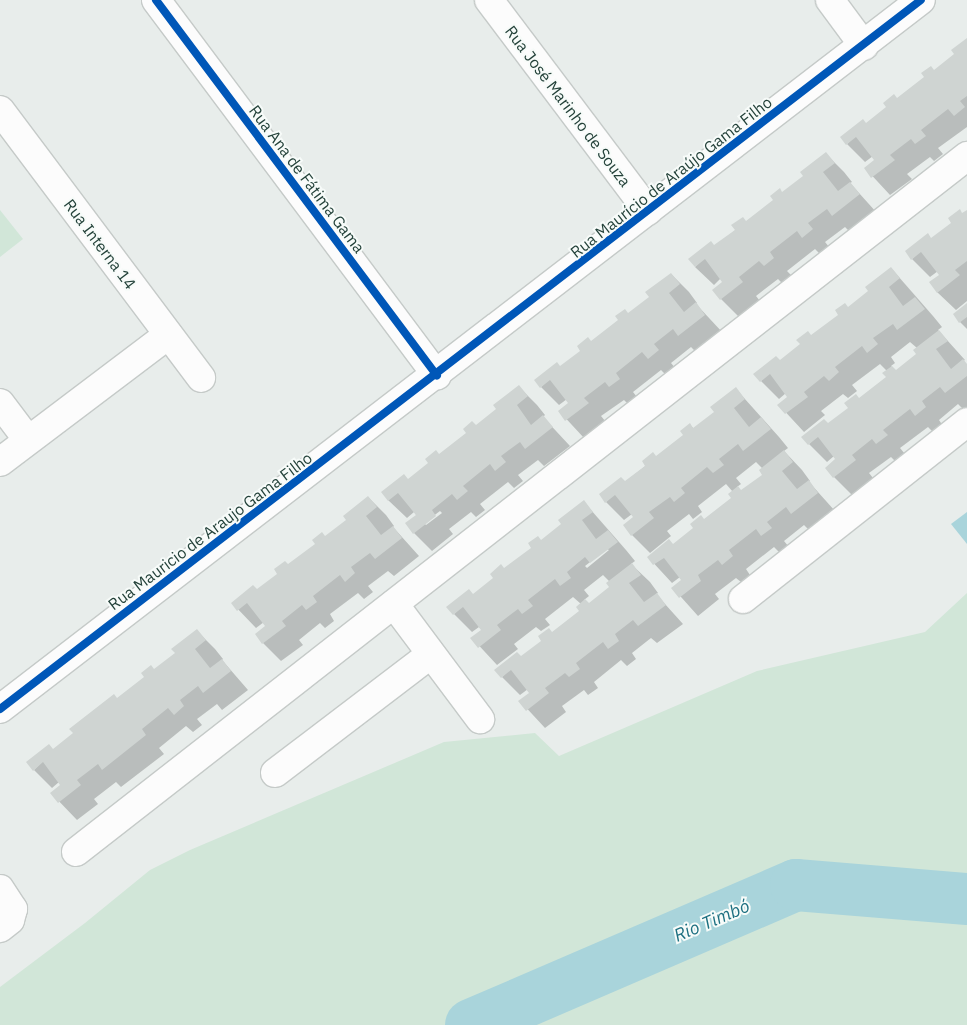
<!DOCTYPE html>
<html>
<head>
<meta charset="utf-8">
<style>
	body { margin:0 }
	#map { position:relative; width:967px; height:1025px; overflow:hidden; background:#e8edeb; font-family:"IBM Plex Sans",sans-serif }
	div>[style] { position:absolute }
	.green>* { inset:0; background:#d1e6d8 }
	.water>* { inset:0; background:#a9d4db }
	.shadow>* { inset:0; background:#0003 }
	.river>* { height:52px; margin:-26px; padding:0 26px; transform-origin:26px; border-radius:26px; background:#a9d4db }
	.building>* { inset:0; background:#cfd4d2 }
	.roads { filter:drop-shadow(1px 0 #c5cac8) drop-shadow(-1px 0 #c5cac8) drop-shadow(0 1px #c5cac8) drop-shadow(0 -1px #c5cac8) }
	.minor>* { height:28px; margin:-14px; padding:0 14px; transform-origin:14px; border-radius:14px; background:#fcfcfc }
	.cycleway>* { height:8px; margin:-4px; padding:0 4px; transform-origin:4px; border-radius:4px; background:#0057b8 }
	span { translate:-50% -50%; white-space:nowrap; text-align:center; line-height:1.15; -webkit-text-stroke:4px #f7fbf9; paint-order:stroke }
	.street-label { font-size:16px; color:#24423a }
	.water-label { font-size:18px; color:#1c6f80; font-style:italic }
</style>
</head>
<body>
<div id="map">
	<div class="green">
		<div style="clip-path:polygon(0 210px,23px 239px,0 257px)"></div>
		<div style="clip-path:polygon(967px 593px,967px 1025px,0 1025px,0 987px,85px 923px,150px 870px,190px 850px,444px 742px,535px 733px,559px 756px,757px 671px,925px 632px)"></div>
	</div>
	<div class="water">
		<div style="clip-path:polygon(967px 512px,967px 544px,951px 524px)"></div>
	</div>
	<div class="shadow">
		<div style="clip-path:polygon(967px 39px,967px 127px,938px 148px,943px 154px,934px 161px,930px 157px,907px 174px,912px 179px,890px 195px,865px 168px,876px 160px,873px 156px,865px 162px,847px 144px,867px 124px,956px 54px)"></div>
		<div style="clip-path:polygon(826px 154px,844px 172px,852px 182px,850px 183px,877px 213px,851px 233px,845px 227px,825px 242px,830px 248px,821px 255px,815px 249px,787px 271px,792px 276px,783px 284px,778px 279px,756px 296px,760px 301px,739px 317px,721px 299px,724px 282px,721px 278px,714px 285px,695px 267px,715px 246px,805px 176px)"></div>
		<div style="clip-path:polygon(967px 211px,967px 301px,956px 310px,937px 292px,941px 275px,938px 271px,930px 277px,912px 259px,932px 239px)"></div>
		<div style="clip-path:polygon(evenodd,891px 268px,933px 316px,942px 327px,938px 330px,965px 360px,963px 361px,967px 365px,967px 408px,964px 410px,958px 404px,939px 420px,943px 426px,934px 433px,928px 427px,900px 448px,905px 454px,895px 461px,891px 457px,869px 473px,873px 478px,852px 495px,834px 477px,837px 460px,834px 456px,827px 462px,809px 444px,828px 425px,888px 378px,887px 371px,880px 364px,852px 385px,857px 391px,848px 398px,843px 394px,821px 411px,825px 415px,804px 432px,779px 405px,789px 397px,786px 393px,779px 399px,761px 381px,780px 362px,870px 291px,891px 268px,910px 342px,917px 348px,918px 354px,896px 371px,891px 366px,895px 363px,891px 357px,910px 342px)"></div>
		<div style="clip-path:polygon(671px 274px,689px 292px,697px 303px,696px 304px,723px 333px,697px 353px,691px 347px,671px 363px,676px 369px,667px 376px,661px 370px,633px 392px,637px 397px,628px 404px,624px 400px,601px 416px,606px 422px,584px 438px,559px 411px,570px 403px,567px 399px,559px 405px,541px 387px,561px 367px,651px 297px)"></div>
		<div style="clip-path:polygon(967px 305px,967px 329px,960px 322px)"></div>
		<div style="clip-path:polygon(evenodd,519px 387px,537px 405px,545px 415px,543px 417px,570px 446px,544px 466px,538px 460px,518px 475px,523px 481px,514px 488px,508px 482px,480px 504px,485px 510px,476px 517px,471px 512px,449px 529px,453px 534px,432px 551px,414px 533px,417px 516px,414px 512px,407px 518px,388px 500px,408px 480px,498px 410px,519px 387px,440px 511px,442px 513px,426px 525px,424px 523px,440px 511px)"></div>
		<div style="clip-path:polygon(evenodd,736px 389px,779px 437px,788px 448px,784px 451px,802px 470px,810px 481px,809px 482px,835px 511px,810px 531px,804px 525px,784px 541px,789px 547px,780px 553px,774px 547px,746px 569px,750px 575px,741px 582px,736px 578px,715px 594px,719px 599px,698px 616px,673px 588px,683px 581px,680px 577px,672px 583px,648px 557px,673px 545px,733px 498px,733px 492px,726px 484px,698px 506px,702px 512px,693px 519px,689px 514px,667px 531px,671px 536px,650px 553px,632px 535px,635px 518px,632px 514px,624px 520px,606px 502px,625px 482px,685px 435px,690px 425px,694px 429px,715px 412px,736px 389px,756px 462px,763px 469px,764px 475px,741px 492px,737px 487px,741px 484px,736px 478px,756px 462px)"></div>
		<div style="clip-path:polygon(368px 497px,386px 515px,394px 526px,393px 527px,419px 556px,394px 576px,388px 571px,368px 586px,373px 592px,364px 599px,358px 593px,330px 614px,334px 621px,325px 628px,320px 623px,299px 640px,303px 645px,281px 661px,263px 643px,267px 626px,264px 622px,256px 628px,232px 603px,257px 591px,347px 520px)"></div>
		<div style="clip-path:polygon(evenodd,584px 502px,626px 550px,635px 561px,631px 564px,650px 582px,658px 593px,656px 594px,683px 624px,657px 643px,651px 638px,632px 653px,636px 659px,627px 666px,621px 660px,594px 682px,598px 688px,588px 695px,584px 690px,562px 706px,566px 712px,545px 728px,520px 701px,530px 693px,528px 689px,520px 695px,502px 677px,521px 658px,581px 611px,581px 604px,573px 597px,545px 619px,550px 625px,541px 631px,536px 627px,514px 644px,518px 649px,497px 665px,472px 638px,482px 630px,479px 627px,472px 632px,454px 614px,473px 595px,563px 525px,584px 502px,607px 549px,609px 550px,587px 568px,585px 566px,607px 549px,584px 502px,603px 575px,610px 582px,611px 588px,589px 604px,584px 600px,589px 596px,584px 590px,603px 575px)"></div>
		<div style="clip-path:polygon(197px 631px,215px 649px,223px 659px,222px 660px,248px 690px,222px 710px,217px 704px,197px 719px,202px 725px,193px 732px,186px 726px,159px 748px,164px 754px,121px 787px,116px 782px,94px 799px,98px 804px,77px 820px,52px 794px,62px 785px,59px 782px,52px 788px,34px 770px,53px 750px,176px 653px)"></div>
	</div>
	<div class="river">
		<div style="left:471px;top:1025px;width:354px;rotate:-23.3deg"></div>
		<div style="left:796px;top:885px;width:172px;rotate:4.7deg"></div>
	</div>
	<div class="building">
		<div style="clip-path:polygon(967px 38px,967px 96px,960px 101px,965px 107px,954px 116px,948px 109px,921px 130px,926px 136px,915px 144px,911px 139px,890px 155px,895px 160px,871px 178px,864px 168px,874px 160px,856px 137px,846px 145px,840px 137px,863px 119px,866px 123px,886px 107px,883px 103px,894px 94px,897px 98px,924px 77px,921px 73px,931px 66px,934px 70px,954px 54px,951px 50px)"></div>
		<div style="clip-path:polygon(826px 152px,835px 163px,823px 172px,838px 191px,850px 182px,860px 194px,832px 216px,827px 209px,808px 223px,813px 229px,802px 238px,797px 231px,770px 252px,774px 258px,764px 266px,759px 261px,739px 277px,743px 282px,720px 300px,712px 290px,722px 282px,705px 259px,695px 267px,688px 259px,711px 241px,714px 245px,735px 230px,731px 225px,743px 217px,746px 221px,773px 200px,770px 196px,780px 188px,782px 192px,803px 176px,800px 172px)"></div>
		<div style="clip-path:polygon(960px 209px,962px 213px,967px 210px,967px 261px,955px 270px,960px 275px,937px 293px,929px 282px,939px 275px,921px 252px,911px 260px,905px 251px,928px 233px,931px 238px,951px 223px,948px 218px)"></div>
		<div style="clip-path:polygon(891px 267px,900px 278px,889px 287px,903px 306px,915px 297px,925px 309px,897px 330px,893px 324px,873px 338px,878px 344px,867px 353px,862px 346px,835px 367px,839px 372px,829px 381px,824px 376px,804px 392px,808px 397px,785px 414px,777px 405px,787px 397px,770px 374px,760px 382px,753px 374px,776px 356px,780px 360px,800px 344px,796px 340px,808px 331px,811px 335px,838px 315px,835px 310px,845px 303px,848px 307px,868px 291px,865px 287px)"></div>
		<div style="clip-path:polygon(671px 273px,680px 284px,669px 293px,684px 312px,696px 302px,705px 315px,678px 336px,673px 329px,654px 344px,659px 350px,648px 359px,642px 352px,616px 373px,620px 379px,609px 387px,605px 382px,584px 398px,589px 403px,565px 421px,558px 411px,568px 403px,550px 380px,540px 388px,534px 380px,557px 362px,560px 366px,580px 351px,577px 346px,588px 337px,591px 341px,618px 320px,615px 316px,625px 309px,628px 313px,649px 297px,645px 292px)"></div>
		<div style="clip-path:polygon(967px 303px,967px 317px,959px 323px,953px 314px)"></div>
		<div style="clip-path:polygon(939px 330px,948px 341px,936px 349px,951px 369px,963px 359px,967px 364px,967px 376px,945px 393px,940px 387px,922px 401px,926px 407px,915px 416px,910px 409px,883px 430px,888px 435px,876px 444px,872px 439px,852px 455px,856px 460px,833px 478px,825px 468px,835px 459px,818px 437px,808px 445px,801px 437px,824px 419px,828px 423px,848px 408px,844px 403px,856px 394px,859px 398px,886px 377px,882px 373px,892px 366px,896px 370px,916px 354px,913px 350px)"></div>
		<div style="clip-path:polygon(519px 385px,528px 396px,517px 405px,531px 425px,543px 415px,553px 427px,525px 449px,520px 442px,501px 456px,506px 462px,495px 471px,490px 464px,463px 486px,468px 491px,457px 500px,452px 494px,432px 510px,436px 516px,413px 534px,405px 523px,416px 515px,398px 493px,388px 501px,381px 492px,404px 474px,408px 479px,428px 463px,425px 459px,436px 450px,439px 454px,466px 433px,463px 429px,472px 421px,476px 425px,496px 409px,493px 405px)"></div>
		<div style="clip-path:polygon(736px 387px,745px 399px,734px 408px,749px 427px,761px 417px,771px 429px,743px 451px,738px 444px,719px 459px,724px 465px,713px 473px,707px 467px,681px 488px,685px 493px,674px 502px,670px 497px,649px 512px,654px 518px,631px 536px,623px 525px,633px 517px,615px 495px,605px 503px,599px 494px,621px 477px,625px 481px,645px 466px,642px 461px,653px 452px,656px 456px,683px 435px,680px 431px,690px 423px,693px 428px,714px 412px,710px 407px)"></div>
		<div style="clip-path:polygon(784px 450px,793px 462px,782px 471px,797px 489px,809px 480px,818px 493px,791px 514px,786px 507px,767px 522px,772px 528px,761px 536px,756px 529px,729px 550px,733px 556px,722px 565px,718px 560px,698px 575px,701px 581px,679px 598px,671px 588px,681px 580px,664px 558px,653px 565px,647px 557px,669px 539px,673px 544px,693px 528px,690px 524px,701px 515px,704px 519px,731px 498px,728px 494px,738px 486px,741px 490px,762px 475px,759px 470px)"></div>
		<div style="clip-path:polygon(368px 496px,377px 507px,366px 516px,381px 535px,393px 526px,402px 538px,375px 559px,370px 553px,351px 567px,355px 573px,345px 582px,340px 575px,313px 596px,317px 602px,306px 610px,302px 605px,282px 621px,286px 626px,262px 644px,255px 634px,265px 626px,247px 603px,237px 611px,231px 603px,253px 585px,257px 589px,277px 574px,274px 569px,285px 561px,288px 564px,315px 544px,312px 540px,322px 532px,325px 536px,346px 520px,343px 516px)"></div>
		<div style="clip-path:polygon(584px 500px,593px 512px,582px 520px,596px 539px,608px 530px,618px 542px,590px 563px,585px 557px,567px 572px,571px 578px,560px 586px,555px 579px,528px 600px,533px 606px,522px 614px,518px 609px,497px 625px,501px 630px,478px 648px,470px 638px,481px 630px,463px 607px,453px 615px,446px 607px,469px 589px,473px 594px,493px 578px,490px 574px,501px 564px,504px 568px,531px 548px,528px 543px,538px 536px,541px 540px,561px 524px,558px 520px)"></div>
		<div style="clip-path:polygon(632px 563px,641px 575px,629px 583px,644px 602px,657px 593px,666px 605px,638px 626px,633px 620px,615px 634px,619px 641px,608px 649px,603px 642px,576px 663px,580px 669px,569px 677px,565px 673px,545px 688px,549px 693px,526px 711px,518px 701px,529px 693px,511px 670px,501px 678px,494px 670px,517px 652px,521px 656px,541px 641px,538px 636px,549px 628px,552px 632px,579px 611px,576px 607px,585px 599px,589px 603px,609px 587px,606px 583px)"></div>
		<div style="clip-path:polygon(197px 629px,206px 640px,195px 649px,210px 668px,222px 659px,231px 671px,203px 693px,198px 686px,180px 700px,184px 706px,174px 715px,168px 708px,142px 729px,146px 735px,102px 770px,98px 764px,77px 780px,81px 785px,58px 803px,50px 793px,60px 785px,43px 762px,33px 771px,26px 762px,49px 744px,53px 749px,73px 733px,69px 729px,114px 694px,117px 698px,144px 677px,141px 673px,151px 665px,154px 669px,175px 653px,171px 649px)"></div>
	</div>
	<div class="roads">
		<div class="minor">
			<div style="left:156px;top:0;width:469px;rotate:53.2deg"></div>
			<div style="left:489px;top:0;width:264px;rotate:53deg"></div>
			<div style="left:830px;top:0;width:57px;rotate:53.5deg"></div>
			<div style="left:0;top:110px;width:335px;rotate:53.1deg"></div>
			<div style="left:0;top:403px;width:46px;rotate:52.9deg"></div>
			<div style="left:0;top:462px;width:211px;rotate:-37.1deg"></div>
			<div style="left:743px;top:599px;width:285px;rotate:-38.3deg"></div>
			<div style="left:394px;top:604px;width:144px;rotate:53.2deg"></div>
			<div style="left:0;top:709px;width:1162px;rotate:-37.59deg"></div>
			<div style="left:275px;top:773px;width:196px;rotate:-37.3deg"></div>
			<div style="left:76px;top:852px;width:1131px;rotate:-37.99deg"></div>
			<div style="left:0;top:889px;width:24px;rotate:57deg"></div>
			<div style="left:13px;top:909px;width:11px;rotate:105deg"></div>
			<div style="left:10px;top:920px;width:13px;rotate:141deg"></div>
		</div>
	</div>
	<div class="cycleway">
		<div style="left:156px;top:0;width:469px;rotate:53.2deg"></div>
		<div style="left:0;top:709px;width:1162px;rotate:-37.59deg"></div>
	</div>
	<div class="street-label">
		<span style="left:568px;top:106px;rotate:53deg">Rua José Marinho de Souza</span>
		<span style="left:671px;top:177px;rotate:-38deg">Rua Maurício de Araújo Gama Filho</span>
		<span style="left:307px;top:179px;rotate:53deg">Rua Ana de Fátima Gama</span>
		<span style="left:100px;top:244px;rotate:53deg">Rua Interna 14</span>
		<span style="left:210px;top:531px;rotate:-37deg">Rua Mauricio de Araujo Gama Filho</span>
	</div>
	<div class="water-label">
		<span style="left:712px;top:921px;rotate:-23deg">Rio Timbó</span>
	</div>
</div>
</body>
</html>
